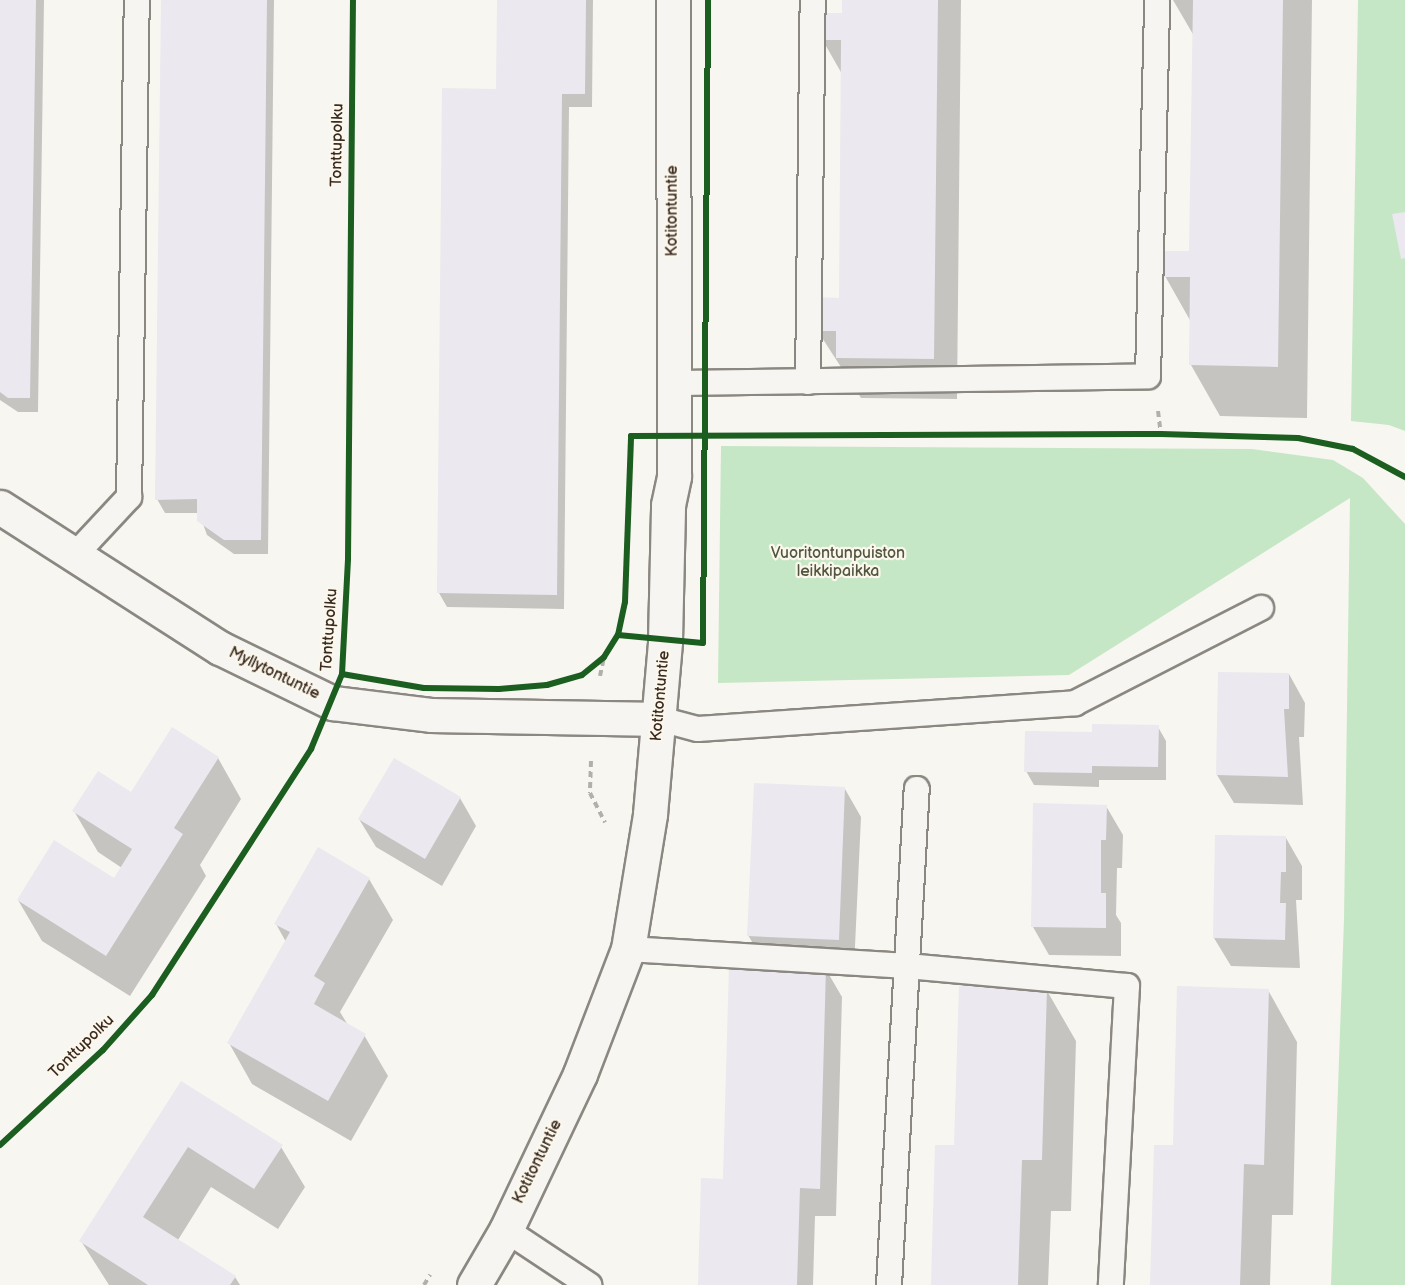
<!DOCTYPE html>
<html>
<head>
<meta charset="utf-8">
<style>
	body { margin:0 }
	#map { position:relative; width:1405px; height:1285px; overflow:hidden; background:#f8f6f0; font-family:"Balsamiq Sans",sans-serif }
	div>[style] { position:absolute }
	.green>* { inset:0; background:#c5e7c5 }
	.shadow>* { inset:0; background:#0003 }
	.building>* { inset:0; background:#ebe8ef }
	.path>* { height:4px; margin-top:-2px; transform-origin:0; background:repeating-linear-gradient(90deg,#b3b0ac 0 6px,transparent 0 10.5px) }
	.roads { filter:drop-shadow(2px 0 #8b8781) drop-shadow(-2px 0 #8b8781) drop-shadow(0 2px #8b8781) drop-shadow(0 -2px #8b8781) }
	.lane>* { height:24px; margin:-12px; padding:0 12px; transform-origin:12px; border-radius:12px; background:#f6f5f1 }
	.street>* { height:33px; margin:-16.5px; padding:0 16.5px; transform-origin:16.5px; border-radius:16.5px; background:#f6f5f1 }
	.secondary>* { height:33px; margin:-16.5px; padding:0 16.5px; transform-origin:16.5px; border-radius:16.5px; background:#f6f5f1 }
	.cycleway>* { height:6px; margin:-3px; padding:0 3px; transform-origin:3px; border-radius:3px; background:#1b5e20 }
	span { translate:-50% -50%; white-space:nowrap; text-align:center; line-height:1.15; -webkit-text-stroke:4.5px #fbf7ec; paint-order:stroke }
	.street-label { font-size:16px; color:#3b2a1e }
	.park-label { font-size:16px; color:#53563f }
</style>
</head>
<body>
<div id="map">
	<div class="green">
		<div style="clip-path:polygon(1358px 0,1405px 0,1405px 431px,1389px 425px,1351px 421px)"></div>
		<div style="clip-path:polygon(721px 446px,1252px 449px,1333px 460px,1363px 478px,1405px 524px,1405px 1285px,1331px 1285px,1344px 919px,1350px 498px,1069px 675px,718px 683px)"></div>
	</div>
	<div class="shadow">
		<div style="clip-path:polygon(0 0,44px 0,38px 412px,18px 412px,0 400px)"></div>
		<div style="clip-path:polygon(163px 0,274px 0,268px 554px,234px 554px,207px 535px,199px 513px,165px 513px,157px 499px)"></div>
		<div style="clip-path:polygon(499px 0,593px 0,592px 107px,569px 107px,564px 609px,447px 607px,439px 593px,444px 89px,498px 90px)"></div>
		<div style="clip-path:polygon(844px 0,961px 0,957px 399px,861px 398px,817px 330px,840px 300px,842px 74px,822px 39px,844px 15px)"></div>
		<div style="clip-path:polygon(1173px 0,1312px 0,1307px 418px,1220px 416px,1191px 365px,1191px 322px,1165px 276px,1191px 253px,1194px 36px)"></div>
		<div style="clip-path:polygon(1289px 674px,1305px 703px,1304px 737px,1299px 737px,1303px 805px,1234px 803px,1217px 775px)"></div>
		<div style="clip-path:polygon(1158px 727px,1166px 741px,1166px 780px,1099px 780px,1099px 787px,1034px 785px,1026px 771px,1093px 733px)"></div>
		<div style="clip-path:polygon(218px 758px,241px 799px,200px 865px,206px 876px,130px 996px,42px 941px,18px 900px,115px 880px,122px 868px,98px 852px,74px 811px,132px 794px)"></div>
		<div style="clip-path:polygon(845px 789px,861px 817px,854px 968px,824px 966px,842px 997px,836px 1216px,815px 1216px,813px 1285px,700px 1285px,725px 1180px,765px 964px,748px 935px)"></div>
		<div style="clip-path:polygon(460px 798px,476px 826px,442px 886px,376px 847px,359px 819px)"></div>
		<div style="clip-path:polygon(1034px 805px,1106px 806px,1123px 835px,1122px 868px,1117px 868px,1116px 915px,1121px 923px,1121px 956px,1049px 955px,1033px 927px)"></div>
		<div style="clip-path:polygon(1286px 838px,1302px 866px,1302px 900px,1296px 900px,1300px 968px,1231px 966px,1214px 938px)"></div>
		<div style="clip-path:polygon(369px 879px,393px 920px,340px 1012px,348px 1025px,364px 1035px,388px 1076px,351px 1141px,252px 1084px,229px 1043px,286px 942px,276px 924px)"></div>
		<div style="clip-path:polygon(1046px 989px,1076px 1041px,1071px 1211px,1051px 1211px,1048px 1285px,933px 1285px,956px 1146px)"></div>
		<div style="clip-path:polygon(1268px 990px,1297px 1042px,1293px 1215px,1272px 1215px,1270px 1285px,1152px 1285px,1174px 1147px)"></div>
		<div style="clip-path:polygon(181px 1083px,281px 1147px,305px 1187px,278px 1229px,211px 1187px,178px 1240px,235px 1277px,240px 1285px,109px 1285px,81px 1241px)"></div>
	</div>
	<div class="building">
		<div style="clip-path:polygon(0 0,36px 0,30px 398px,8px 398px,0 392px)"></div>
		<div style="clip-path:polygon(161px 0,267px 0,261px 540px,224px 540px,197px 521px,197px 499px,155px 500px)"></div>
		<div style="clip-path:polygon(497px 0,586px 0,585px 94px,562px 94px,557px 595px,437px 593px,442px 88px,496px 89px)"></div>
		<div style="clip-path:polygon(842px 0,938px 0,934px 359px,836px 358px,836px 331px,816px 331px,816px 297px,839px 298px,841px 40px,821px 40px,821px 13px,842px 13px)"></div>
		<div style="clip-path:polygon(1193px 0,1283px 0,1278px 367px,1189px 365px,1190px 277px,1163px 277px,1164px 251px,1189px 251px)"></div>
		<div style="clip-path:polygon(1405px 212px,1405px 258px,1401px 259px,1392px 214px)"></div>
		<div style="clip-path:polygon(1218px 672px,1289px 673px,1289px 709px,1284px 709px,1288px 777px,1216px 775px)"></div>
		<div style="clip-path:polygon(1092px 724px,1159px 725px,1158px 767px,1092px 766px,1092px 773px,1024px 772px,1025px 731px,1092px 732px)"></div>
		<div style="clip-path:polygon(172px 727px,219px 757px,174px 828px,183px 834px,106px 956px,17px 900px,54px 840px,114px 878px,132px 849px,72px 811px,98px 771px,131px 792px)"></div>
		<div style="clip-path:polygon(394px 758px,461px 797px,425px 859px,358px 819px)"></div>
		<div style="clip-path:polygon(754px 783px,845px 787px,839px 940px,747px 936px)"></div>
		<div style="clip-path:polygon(1033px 803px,1107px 805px,1106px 840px,1101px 840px,1101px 893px,1106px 893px,1106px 928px,1031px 927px)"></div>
		<div style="clip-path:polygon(1215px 835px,1286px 836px,1286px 872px,1281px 872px,1280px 903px,1286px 903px,1285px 940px,1213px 938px)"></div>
		<div style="clip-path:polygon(318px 847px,370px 878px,314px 976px,325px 983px,314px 1004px,366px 1034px,328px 1101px,227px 1043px,290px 932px,274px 924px)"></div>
		<div style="clip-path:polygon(729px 965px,826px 967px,820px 1189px,800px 1188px,797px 1285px,698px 1285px,701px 1178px,723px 1179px)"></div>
		<div style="clip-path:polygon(959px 986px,1047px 988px,1042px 1160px,1022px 1160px,1018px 1285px,931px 1285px,935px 1145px,954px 1145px)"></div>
		<div style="clip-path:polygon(1177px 986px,1269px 989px,1264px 1165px,1244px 1164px,1240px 1285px,1150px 1285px,1154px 1145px,1173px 1145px)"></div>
		<div style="clip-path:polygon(181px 1081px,283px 1145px,254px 1189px,188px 1147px,143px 1217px,236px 1276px,230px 1285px,148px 1285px,79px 1241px)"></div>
	</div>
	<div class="path">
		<div style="left:1158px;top:411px;width:23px;rotate:83deg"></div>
		<div style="left:600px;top:676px;width:19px;rotate:-78deg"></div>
		<div style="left:591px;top:761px;width:32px;rotate:92deg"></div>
		<div style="left:590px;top:793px;width:33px;rotate:63deg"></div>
		<div style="left:424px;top:1285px;width:12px;rotate:-59deg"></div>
	</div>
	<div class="roads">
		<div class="lane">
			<div style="left:808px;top:382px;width:382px;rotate:-89.3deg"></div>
			<div style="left:673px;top:383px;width:475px;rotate:-0.8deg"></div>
			<div style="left:1148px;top:376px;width:376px;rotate:-88.6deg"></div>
			<div style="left:74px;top:556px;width:81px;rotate:-47deg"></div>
			<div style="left:129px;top:497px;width:497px;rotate:-89.1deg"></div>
			<div style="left:660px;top:719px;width:39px;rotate:15deg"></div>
			<div style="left:698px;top:729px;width:378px;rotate:-3.9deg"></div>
			<div style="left:1075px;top:703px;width:209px;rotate:-27.1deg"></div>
			<div style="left:628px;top:949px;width:280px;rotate:3.5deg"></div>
			<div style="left:907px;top:966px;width:221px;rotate:5.2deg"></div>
			<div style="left:1127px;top:986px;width:299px;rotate:93.1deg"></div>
			<div style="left:506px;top:1230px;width:100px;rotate:33.5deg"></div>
			<div style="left:889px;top:1285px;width:497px;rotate:-86.8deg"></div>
		</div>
		<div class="street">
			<div style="left:0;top:507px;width:261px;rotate:32.7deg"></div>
			<div style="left:220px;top:648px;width:126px;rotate:26deg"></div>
			<div style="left:333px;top:703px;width:100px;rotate:6.9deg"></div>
			<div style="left:432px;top:715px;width:228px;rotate:1deg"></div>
		</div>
		<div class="secondary">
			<div style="left:474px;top:1285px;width:64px;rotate:-59.8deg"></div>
			<div style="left:506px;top:1230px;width:173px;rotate:-64.6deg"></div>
			<div style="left:580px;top:1074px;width:134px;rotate:-69deg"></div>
			<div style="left:628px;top:949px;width:137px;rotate:-80.7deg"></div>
			<div style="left:650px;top:814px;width:174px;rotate:-85deg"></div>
			<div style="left:665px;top:641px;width:136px;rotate:-88.7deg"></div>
			<div style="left:668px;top:505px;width:30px;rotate:-78deg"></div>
			<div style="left:674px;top:476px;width:476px;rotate:-90.1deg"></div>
		</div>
	</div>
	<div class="cycleway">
		<div style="left:618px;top:635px;width:85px;rotate:5.4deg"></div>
		<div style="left:703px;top:643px;width:643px;rotate:-89.55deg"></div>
		<div style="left:342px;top:674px;width:83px;rotate:9.7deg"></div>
		<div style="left:424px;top:688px;width:75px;rotate:0.8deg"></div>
		<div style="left:499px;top:689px;width:48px;rotate:-4.8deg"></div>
		<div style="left:547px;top:685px;width:36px;rotate:-16deg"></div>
		<div style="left:582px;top:675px;width:28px;rotate:-39deg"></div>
		<div style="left:604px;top:657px;width:26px;rotate:-58deg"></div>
		<div style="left:618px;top:635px;width:34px;rotate:-78deg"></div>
		<div style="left:625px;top:602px;width:166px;rotate:-87.9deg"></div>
		<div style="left:631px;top:436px;width:530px;rotate:-0.22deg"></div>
		<div style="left:1161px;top:434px;width:137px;rotate:1.7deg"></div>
		<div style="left:1298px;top:438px;width:56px;rotate:11.3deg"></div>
		<div style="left:1353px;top:449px;width:59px;rotate:28.3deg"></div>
		<div style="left:0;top:1145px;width:140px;rotate:-42.7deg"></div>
		<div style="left:103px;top:1050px;width:74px;rotate:-48.3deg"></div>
		<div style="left:152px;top:995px;width:293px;rotate:-57.1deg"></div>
		<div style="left:311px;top:749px;width:81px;rotate:-67.5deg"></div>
		<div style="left:342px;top:674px;width:115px;rotate:-87deg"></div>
		<div style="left:348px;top:559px;width:559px;rotate:-89.49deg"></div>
	</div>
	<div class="street-label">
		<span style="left:338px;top:145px;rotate:-89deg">Tonttupolku</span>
		<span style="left:673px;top:211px;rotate:-90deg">Kotitontuntie</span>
		<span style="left:330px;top:630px;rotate:-86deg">Tonttupolku</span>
		<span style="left:274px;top:674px;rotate:26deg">Myllytontuntie</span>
		<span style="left:661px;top:696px;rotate:-85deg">Kotitontuntie</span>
		<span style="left:82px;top:1047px;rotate:-44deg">Tonttupolku</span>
		<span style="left:538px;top:1162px;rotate:-64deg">Kotitontuntie</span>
	</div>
	<div class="park-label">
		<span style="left:838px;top:563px">Vuoritontunpuiston<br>leikkipaikka</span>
	</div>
</div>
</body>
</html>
